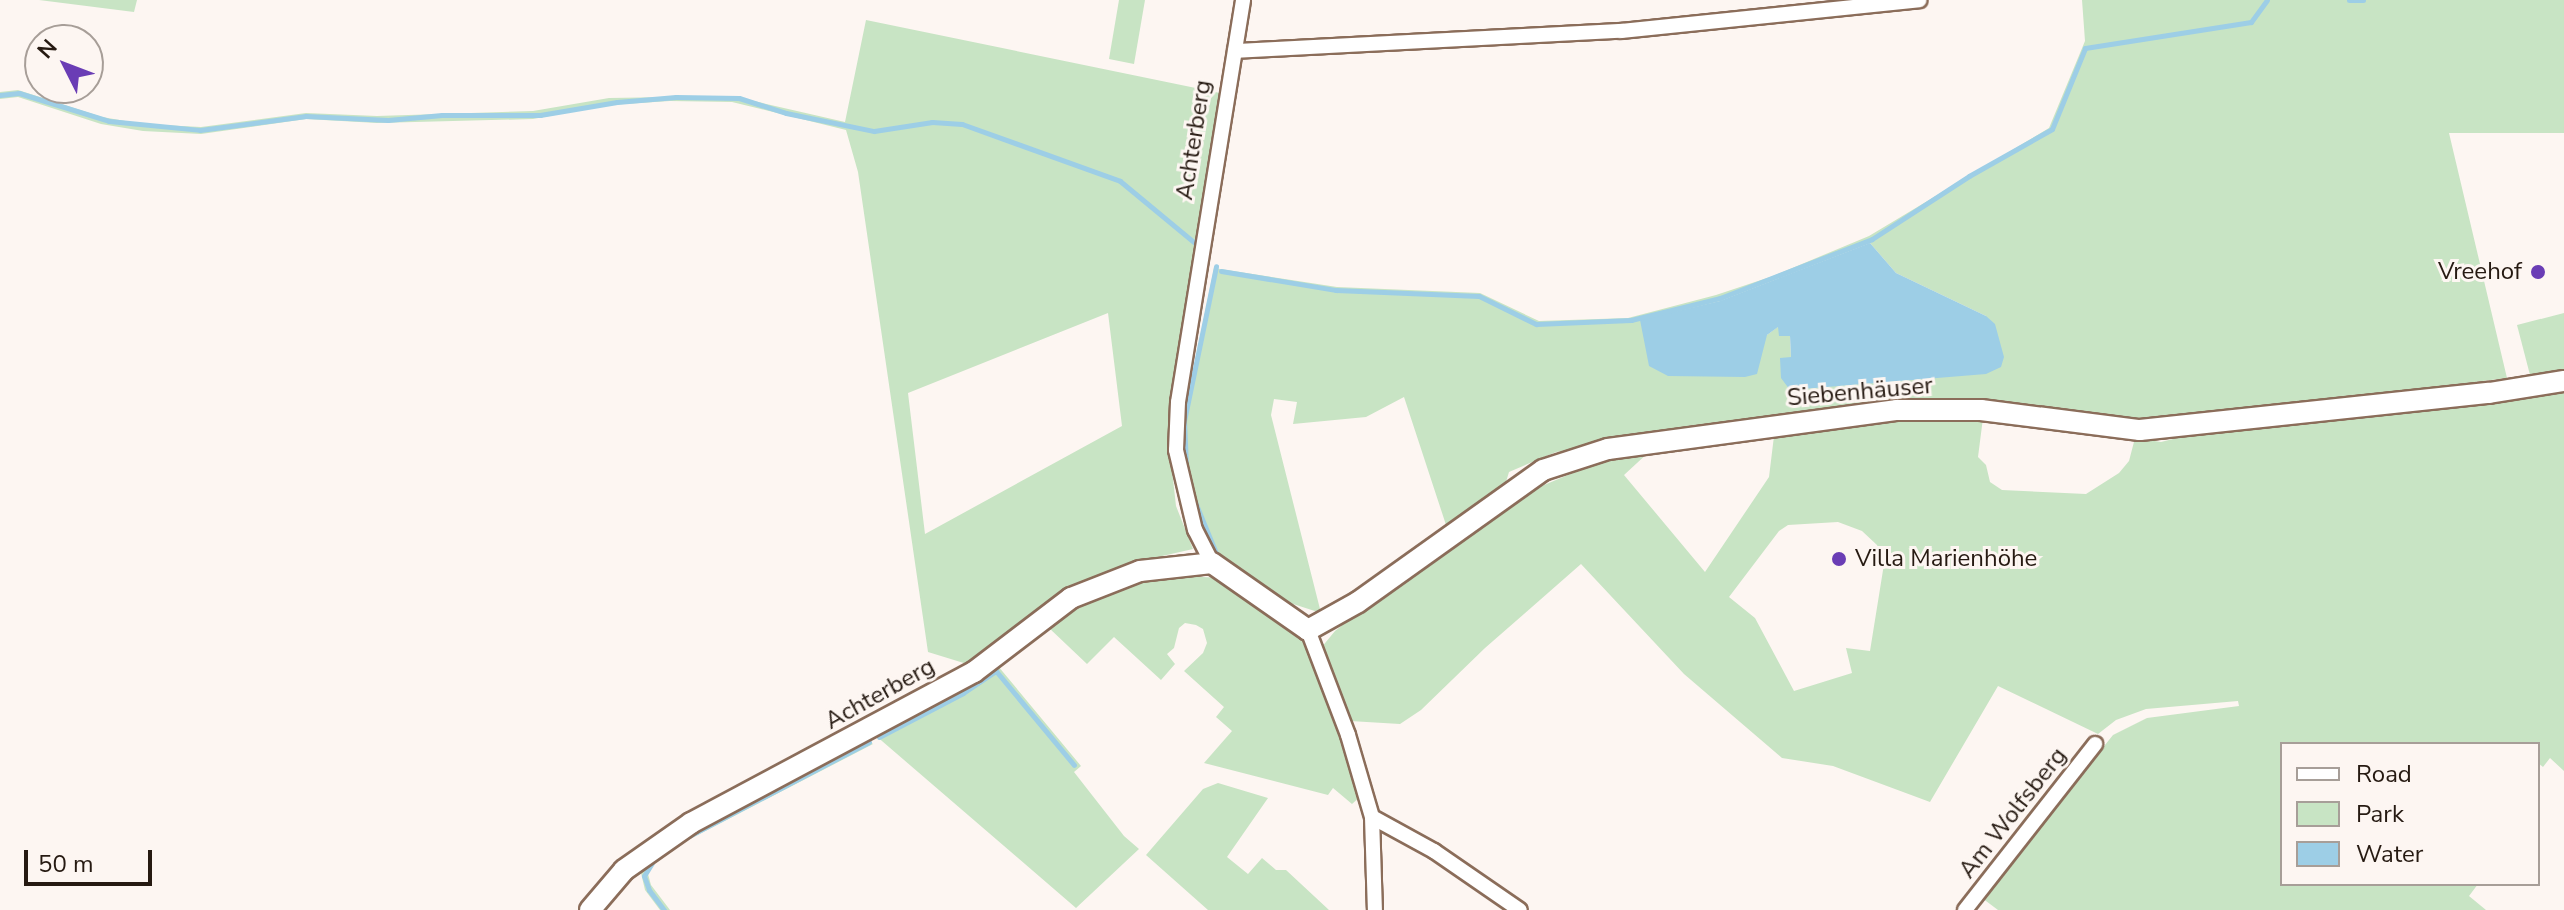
<!DOCTYPE html>
<html>
<head>
<meta charset="utf-8">
<style>
	body { margin:0 }
	#map { position:relative; width:2564px; height:910px; overflow:hidden; background:#fdf6f2; font-family:"Nunito Sans",sans-serif }
	div>[style] { position:absolute }
	.green>* { inset:0; background:#c8e4c4 }
	.water>* { inset:0; background:#9dcee6 }
	.stream>* { height:5px; margin:-2.5px; padding:0 2.5px; transform-origin:2.5px; border-radius:2.5px; background:#9dcee6 }
	.roads { filter:drop-shadow(2px 0 #8b6d5a) drop-shadow(-2px 0 #8b6d5a) drop-shadow(0 2px #8b6d5a) drop-shadow(0 -2px #8b6d5a) }
	.street>* { height:14px; margin:-7px; padding:0 7px; transform-origin:7px; border-radius:7px; background:#fff }
	.secondary>* { height:20px; margin:-10px; padding:0 10px; transform-origin:10px; border-radius:10px; background:#fff }
	.dots>* { width:22px; height:22px; translate:-50% -50%; box-sizing:border-box; border:4px solid #fdf6f2; border-radius:50% }
	span { translate:-50% -50%; white-space:nowrap; text-align:center; line-height:1.15; -webkit-text-stroke:6px #fdf6f2; paint-order:stroke }
	.street-label { font-size:24px; color:#261a12 }
	.poi-label { font-size:24px; color:#261a12 }
	.right { translate:-100% -50%; text-align:right }
	.left { translate:0 -50%; text-align:left }
	.legend { position:absolute; left:2280px; top:742px; width:260px; height:144px; box-sizing:border-box; background:#fdf6f2; border:2px solid #a79e98; margin:0; padding:10px 14px; list-style:none; font-size:24px; color:#261a12 }
	.legend li { display:flex; align-items:center; gap:16px; height:40px }
	.legend b { width:40px; border:2px solid #a79e98 }
	.north { position:absolute; left:24px; top:24px; width:80px; height:80px; box-sizing:border-box; background:#fdf6f2; border:2px solid #a79e98; border-radius:50%; rotate:312deg; font-size:22px; font-weight:700; line-height:32px; text-align:center; color:#261a12 }
	.north::after { content:''; display:block; margin:auto; width:28px; height:36px; background:#6a3db5; clip-path:polygon(50% 0,100% 100%,50% 72%,0 100%) }
	.scale { position:absolute; left:24px; top:850px; width:128px; height:36px; box-sizing:border-box; border:4px solid #261a12; border-top:0; padding-left:10px; font-size:24px; line-height:28px; white-space:nowrap; color:#261a12; -webkit-text-stroke:6px #fdf6f2; paint-order:stroke }
</style>
</head>
<body>
<div id="map">
	<div class="green">
		<div style="clip-path:polygon(39px 0,137px 0,134px 12px)"></div>
		<div style="clip-path:polygon(1119px 0,1145px 0,1134px 64px,1109px 59px)"></div>
		<div style="clip-path:polygon(evenodd,2082px 0,2564px 0,2564px 133px,2449px 133px,2507px 378px,2160px 421px,1984px 404px,1636px 438px,1556px 452px,1509px 472px,1502px 495px,1448px 531px,1404px 397px,1366px 417px,1293px 424px,1297px 402px,1274px 399px,1271px 415px,1321px 613px,1290px 603px,1215px 555px,1193px 500px,1185px 468px,1183px 422px,1214px 268px,1337px 287px,1480px 293px,1539px 321px,1628px 318px,1716px 295px,1773px 276px,1869px 236px,2049px 128px,2085px 41px,2082px 0,1870px 243px,1896px 273px,1986px 316px,1781px 378px,1791px 358px,1790px 335px,1779px 326px,1767px 335px,1641px 321px,1720px 301px,1870px 243px)"></div>
		<div style="clip-path:polygon(evenodd,866px 20px,1220px 93px,1168px 434px,1176px 506px,1193px 549px,1127px 564px,1068px 590px,967px 664px,928px 652px,858px 172px,846px 130px,732px 102px,670px 101px,609px 105px,533px 119px,377px 123px,306px 119px,201px 134px,143px 131px,101px 124px,18px 97px,0 99px,0 92px,18px 90px,102px 117px,143px 124px,201px 127px,306px 113px,377px 116px,533px 111px,609px 98px,732px 96px,845px 122px,866px 20px,1108px 313px,1122px 426px,925px 534px,908px 393px,1108px 313px)"></div>
		<div style="clip-path:polygon(2564px 313px,2564px 370px,2530px 375px,2517px 325px)"></div>
		<div style="clip-path:polygon(evenodd,2564px 388px,2564px 771px,2550px 758px,2543px 767px,2538px 763px,2538px 744px,2282px 744px,2282px 884px,2478px 884px,2469px 896px,2486px 910px,1998px 910px,1982px 898px,2113px 735px,2147px 718px,2239px 706px,2238px 701px,2146px 709px,2116px 720px,2098px 734px,1998px 686px,1930px 802px,1833px 766px,1782px 758px,1684px 674px,1581px 564px,1485px 648px,1421px 710px,1400px 724px,1350px 721px,1321px 648px,1335px 631px,1425px 559px,1516px 497px,1601px 461px,1650px 451px,1624px 475px,1705px 572px,1769px 477px,1774px 436px,1894px 418px,1983px 418px,1978px 457px,1986px 465px,1990px 482px,2002px 490px,2086px 494px,2119px 473px,2129px 461px,2135px 438px,2161px 442px,2197px 433px,2564px 388px,1838px 522px,1862px 531px,1877px 545px,1884px 564px,1870px 651px,1846px 648px,1852px 673px,1794px 691px,1755px 618px,1729px 597px,1779px 531px,1788px 525px,1838px 522px)"></div>
		<div style="clip-path:polygon(1164px 575px,1222px 578px,1300px 635px,1341px 734px,1361px 796px,1352px 804px,1333px 788px,1328px 795px,1204px 763px,1232px 731px,1216px 717px,1224px 707px,1184px 671px,1203px 653px,1207px 643px,1203px 629px,1196px 625px,1185px 623px,1179px 628px,1174px 648px,1167px 654px,1175px 664px,1161px 680px,1114px 637px,1087px 664px,1048px 627px,1102px 594px)"></div>
		<div style="clip-path:polygon(998px 666px,1081px 766px,1074px 772px,1124px 836px,1139px 849px,1076px 908px,875px 735px)"></div>
		<div style="clip-path:polygon(867px 739px,873px 744px,688px 840px,653px 865px,648px 874px,651px 885px,670px 910px,660px 910px,645px 890px,641px 873px,646px 865px,688px 833px)"></div>
		<div style="clip-path:polygon(1218px 783px,1268px 798px,1227px 857px,1248px 874px,1262px 858px,1276px 870px,1286px 870px,1329px 910px,1208px 910px,1146px 855px,1203px 789px)"></div>
	</div>
	<div class="water">
		<div style="clip-path:polygon(1870px 243px,1896px 273px,1986px 316px,1995px 324px,2004px 357px,2001px 367px,1986px 374px,1790px 390px,1781px 378px,1780px 358px,1791px 357px,1790px 336px,1779px 336px,1778px 327px,1767px 335px,1757px 374px,1745px 377px,1668px 376px,1649px 366px,1640px 320px,1720px 301px)"></div>
	</div>
	<div class="stream">
		<div style="left:2349px;top:0;width:14px"></div>
		<div style="left:0;top:95px;width:19px;rotate:-6deg"></div>
		<div style="left:19px;top:93px;width:94px;rotate:17.3deg"></div>
		<div style="left:109px;top:121px;width:91px;rotate:5.6deg"></div>
		<div style="left:200px;top:130px;width:107px;rotate:-7.5deg"></div>
		<div style="left:306px;top:116px;width:82px;rotate:2.8deg"></div>
		<div style="left:388px;top:120px;width:54px;rotate:-5.3deg"></div>
		<div style="left:442px;top:115px;width:98px"></div>
		<div style="left:540px;top:115px;width:78px;rotate:-9.6deg"></div>
		<div style="left:617px;top:102px;width:59px;rotate:-4.8deg"></div>
		<div style="left:676px;top:97px;width:63px;rotate:0.9deg"></div>
		<div style="left:739px;top:98px;width:49px;rotate:17.7deg"></div>
		<div style="left:786px;top:113px;width:90px;rotate:11.6deg"></div>
		<div style="left:874px;top:131px;width:59px;rotate:-8.8deg"></div>
		<div style="left:932px;top:122px;width:30px;rotate:4deg"></div>
		<div style="left:962px;top:124px;width:168px;rotate:19.8deg"></div>
		<div style="left:1120px;top:181px;width:97px;rotate:39.6deg"></div>
		<div style="left:1221px;top:271px;width:117px;rotate:9.4deg"></div>
		<div style="left:1336px;top:290px;width:143px;rotate:2.4deg"></div>
		<div style="left:1479px;top:296px;width:64px;rotate:26.2deg"></div>
		<div style="left:1536px;top:324px;width:95px;rotate:-2.4deg"></div>
		<div style="left:1631px;top:320px;width:92px;rotate:-13.9deg"></div>
		<div style="left:1720px;top:298px;width:163px;rotate:-21.2deg"></div>
		<div style="left:1872px;top:239px;width:116px;rotate:-33deg"></div>
		<div style="left:1969px;top:176px;width:95px;rotate:-29.5deg"></div>
		<div style="left:2052px;top:129px;width:87px;rotate:-67.8deg"></div>
		<div style="left:2085px;top:48px;width:168px;rotate:-8.9deg"></div>
		<div style="left:2251px;top:22px;width:27px;rotate:-54deg"></div>
		<div style="left:1186px;top:466px;width:45px;rotate:-92.5deg"></div>
		<div style="left:1184px;top:421px;width:158px;rotate:-78.3deg"></div>
		<div style="left:1195px;top:502px;width:55px;rotate:67.6deg"></div>
		<div style="left:879px;top:737px;width:95px;rotate:-27.6deg"></div>
		<div style="left:963px;top:693px;width:40px;rotate:-34deg"></div>
		<div style="left:996px;top:671px;width:122px;rotate:50.3deg"></div>
		<div style="left:689px;top:836px;width:203px;rotate:-27.6deg"></div>
		<div style="left:652px;top:863px;width:15px;rotate:122deg"></div>
		<div style="left:644px;top:876px;width:15px;rotate:70deg"></div>
		<div style="left:649px;top:890px;width:25px;rotate:53deg"></div>
	</div>
	<div class="roads">
		<div class="street">
			<div style="left:1235px;top:51px;width:387px;rotate:-3deg"></div>
			<div style="left:1621px;top:31px;width:300px;rotate:-5.9deg"></div>
			<div style="left:1212px;top:563px;width:37px;rotate:-117deg"></div>
			<div style="left:1195px;top:530px;width:82px;rotate:-103.4deg"></div>
			<div style="left:1176px;top:450px;width:48px;rotate:-87.6deg"></div>
			<div style="left:1178px;top:402px;width:407px;rotate:-80.8deg"></div>
			<div style="left:1308px;top:630px;width:112px;rotate:69.1deg"></div>
			<div style="left:1348px;top:735px;width:85px;rotate:73.7deg"></div>
			<div style="left:1372px;top:817px;width:93px;rotate:88.2deg"></div>
			<div style="left:1372px;top:817px;width:71px;rotate:28.7deg"></div>
			<div style="left:1434px;top:851px;width:104px;rotate:34.5deg"></div>
			<div style="left:1965px;top:910px;width:211px;rotate:-51.9deg"></div>
		</div>
		<div class="secondary">
			<div style="left:590px;top:910px;width:52px;rotate:-49.6deg"></div>
			<div style="left:624px;top:870px;width:82px;rotate:-35deg"></div>
			<div style="left:691px;top:823px;width:321px;rotate:-28.1deg"></div>
			<div style="left:974px;top:672px;width:122px;rotate:-37.3deg"></div>
			<div style="left:1071px;top:598px;width:74px;rotate:-21.4deg"></div>
			<div style="left:1140px;top:571px;width:72px;rotate:-6.3deg"></div>
			<div style="left:1212px;top:563px;width:117px;rotate:34.9deg"></div>
			<div style="left:1308px;top:630px;width:57px;rotate:-29.2deg"></div>
			<div style="left:1358px;top:602px;width:227px;rotate:-35.5deg"></div>
			<div style="left:1543px;top:470px;width:68px;rotate:-17.9deg"></div>
			<div style="left:1608px;top:449px;width:292px;rotate:-7.7deg"></div>
			<div style="left:1897px;top:410px;width:84px"></div>
			<div style="left:1981px;top:410px;width:160px;rotate:7.2deg"></div>
			<div style="left:2140px;top:430px;width:351px;rotate:-6.1deg"></div>
			<div style="left:2489px;top:393px;width:76px;rotate:-9.1deg"></div>
		</div>
	</div>
	<div class="dots">
		<div style="left:2538px;top:272px;background:#6a3db5"></div>
		<div style="left:1839px;top:559px;background:#6a3db5"></div>
	</div>
	<div class="street-label">
		<span style="left:1194px;top:140px;rotate:-81deg">Achterberg</span>
		<span style="left:1860px;top:392px;rotate:-5deg">Siebenhäuser</span>
		<span style="left:880px;top:694px;rotate:-29deg">Achterberg</span>
		<span style="left:2013px;top:813px;rotate:-52deg">Am Wolfsberg</span>
	</div>
	<div class="poi-label">
		<span class="right" style="left:2522px;top:272px">Vreehof</span>
		<span class="left" style="left:1855px;top:559px">Villa Marienhöhe</span>
	</div>
	<ul class="legend">
	<li><b style="height:10px;background:#fff"></b>Road</li>
	<li><b style="height:22px;background:#c8e4c4"></b>Park</li>
	<li><b style="height:22px;background:#9dcee6"></b>Water</li>
	</ul>
	<div class="north">N</div>
	<div class="scale">50 m</div>
</div>
</body>
</html>
